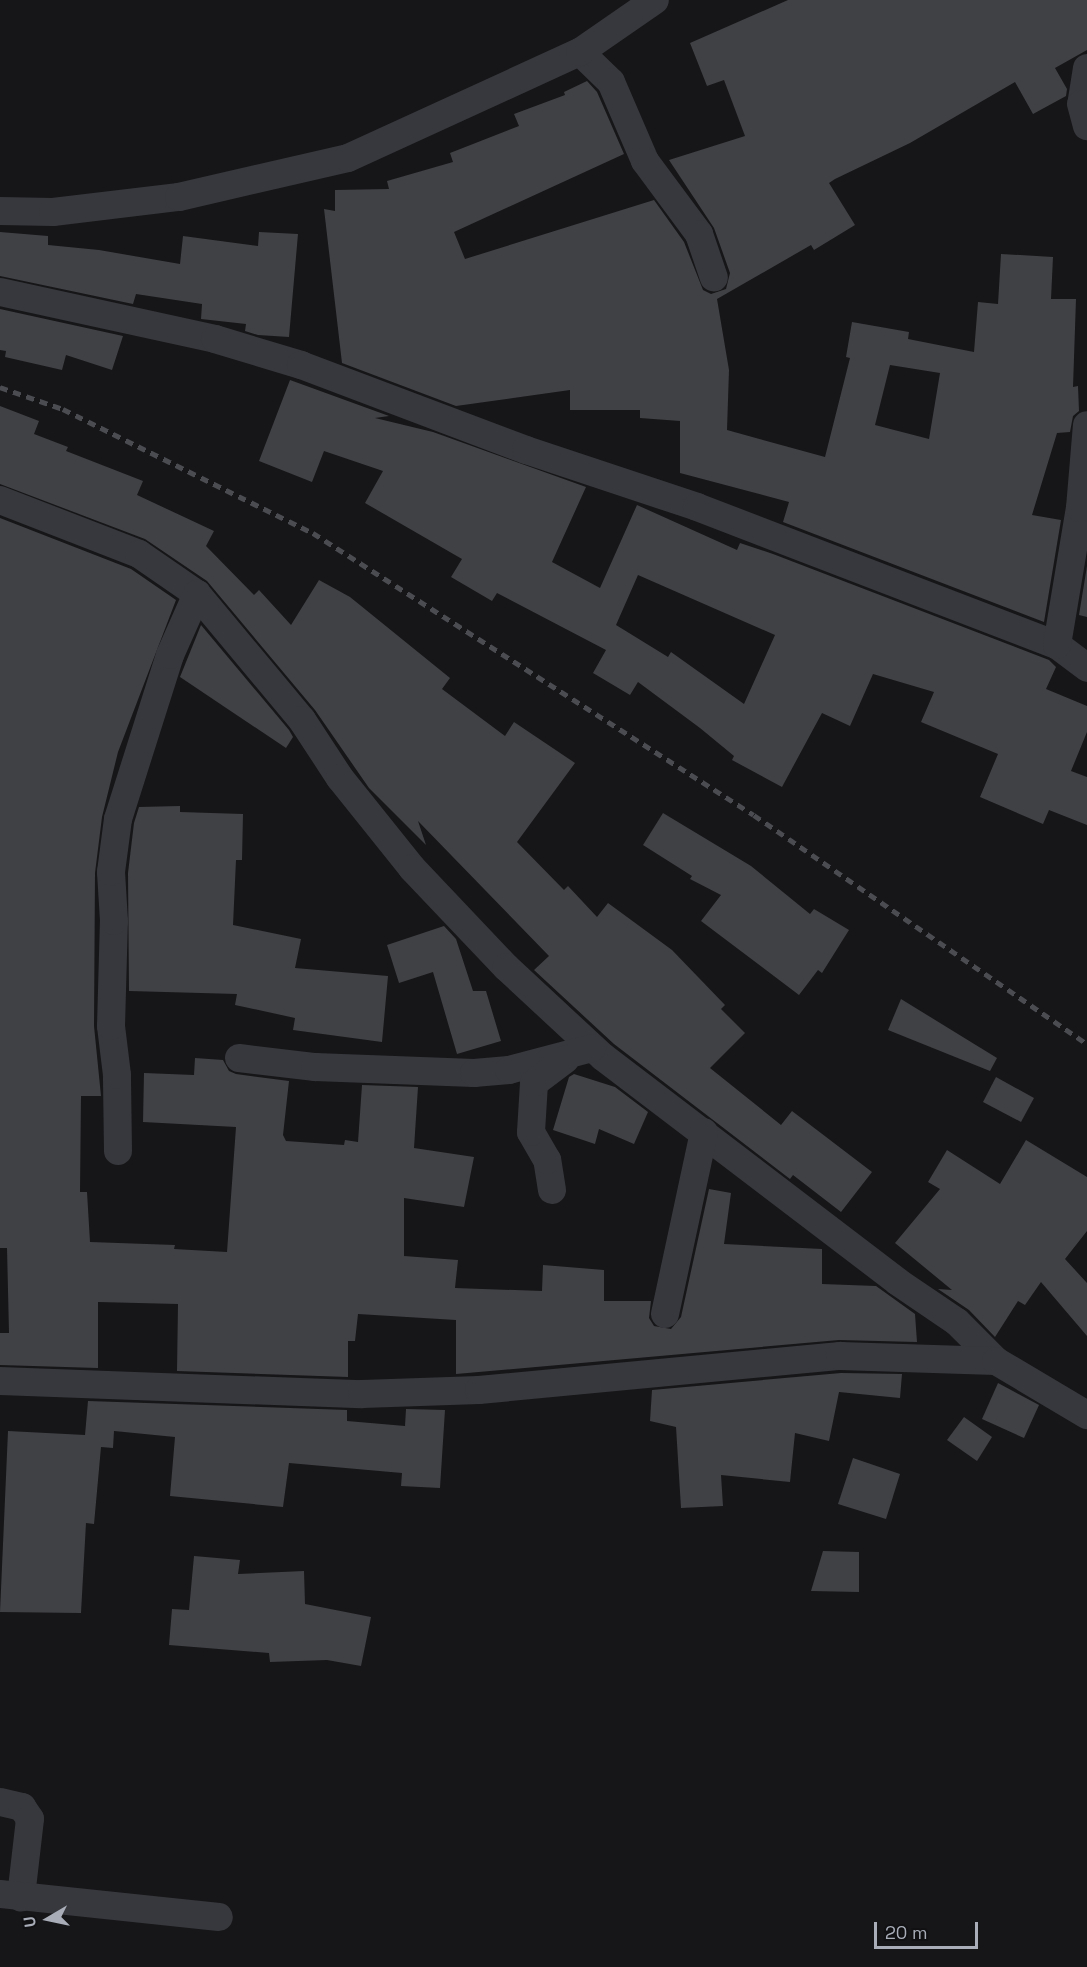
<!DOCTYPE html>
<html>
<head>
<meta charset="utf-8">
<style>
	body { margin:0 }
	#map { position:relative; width:1087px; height:1967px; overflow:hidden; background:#161618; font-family:"Space Grotesk",sans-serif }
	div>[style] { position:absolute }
	.building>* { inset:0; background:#404145 }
	.minor>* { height:28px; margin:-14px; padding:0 14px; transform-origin:14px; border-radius:14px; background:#37383d }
	.rail>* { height:4.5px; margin-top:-2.25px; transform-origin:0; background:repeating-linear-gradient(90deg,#4a4c52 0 8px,transparent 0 14px) }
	span { translate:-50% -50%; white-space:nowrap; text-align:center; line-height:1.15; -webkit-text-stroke:4.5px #111113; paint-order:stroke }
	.north { position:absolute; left:18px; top:1889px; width:60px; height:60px; -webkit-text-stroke:4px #111113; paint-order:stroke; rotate:261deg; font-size:16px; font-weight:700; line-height:24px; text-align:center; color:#a8adb8 }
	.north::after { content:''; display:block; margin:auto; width:21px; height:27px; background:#a8adb8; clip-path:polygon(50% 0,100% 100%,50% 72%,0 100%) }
	.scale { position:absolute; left:874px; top:1922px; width:104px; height:27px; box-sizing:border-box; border:3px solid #a8adb8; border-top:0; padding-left:8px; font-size:18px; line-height:21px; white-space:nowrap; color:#a8adb8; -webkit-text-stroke:4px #111113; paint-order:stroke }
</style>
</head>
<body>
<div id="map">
	<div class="building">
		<div style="clip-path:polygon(evenodd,788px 0,1087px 0,1087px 50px,1055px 68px,1067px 89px,1066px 96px,1033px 114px,1015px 82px,910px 143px,835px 179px,829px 183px,855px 225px,814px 250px,811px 245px,717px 299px,729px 370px,727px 430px,825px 457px,850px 358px,846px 357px,852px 322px,909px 332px,908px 339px,974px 352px,978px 302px,998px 304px,1001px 254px,1053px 257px,1051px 299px,1076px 299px,1073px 387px,1078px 386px,1079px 411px,1073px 416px,1070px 432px,1057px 433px,1032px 515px,1061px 520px,1044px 622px,783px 522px,789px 502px,680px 473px,680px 421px,640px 418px,640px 410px,570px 410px,570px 390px,456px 406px,342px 363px,324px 209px,335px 211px,335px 190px,389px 189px,387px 181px,453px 162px,450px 153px,519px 126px,514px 114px,565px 95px,564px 92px,587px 81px,597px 92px,624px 154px,454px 232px,465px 259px,654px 200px,684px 242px,703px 290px,711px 294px,726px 289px,730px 273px,714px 228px,669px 160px,745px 136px,724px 80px,707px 86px,690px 43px,788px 0,890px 365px,940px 373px,929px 439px,875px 425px,890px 365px)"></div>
		<div style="clip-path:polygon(0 232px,48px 236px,48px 245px,99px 250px,180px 264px,183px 236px,258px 246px,259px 232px,298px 234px,289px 337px,258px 335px,245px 331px,246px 324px,201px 319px,202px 304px,136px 294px,133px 304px,0 276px)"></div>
		<div style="clip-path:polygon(0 309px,123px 336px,112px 370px,66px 355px,62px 370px,5px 357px,6px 351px,0 350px)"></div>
		<div style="clip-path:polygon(evenodd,290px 380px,389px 416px,375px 418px,433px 432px,586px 487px,552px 562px,600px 588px,637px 505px,737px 550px,740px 543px,773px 554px,1049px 660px,1056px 667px,1046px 689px,1087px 706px,1087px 732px,1071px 771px,1087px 777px,1087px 825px,1049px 810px,1043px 824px,980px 797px,998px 754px,921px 722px,934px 692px,873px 674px,850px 726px,822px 713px,782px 787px,732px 760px,734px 756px,700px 728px,638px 682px,630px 695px,593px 673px,606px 650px,497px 593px,492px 601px,451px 577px,462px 559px,365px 503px,383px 471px,324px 451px,312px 482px,259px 461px,290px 380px,638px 575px,775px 635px,744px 704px,671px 652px,668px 657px,616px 625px,638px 575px)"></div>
		<div style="clip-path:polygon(0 406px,39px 421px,34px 434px,68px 447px,66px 451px,143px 481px,137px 495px,214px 531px,206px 546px,254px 595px,259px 590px,291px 625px,319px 580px,350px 597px,450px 678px,442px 689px,505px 736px,514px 722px,575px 763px,517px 842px,564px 890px,568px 886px,597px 917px,608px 903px,672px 950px,725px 1005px,721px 1009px,745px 1033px,710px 1068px,781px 1125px,792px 1111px,872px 1172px,841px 1212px,793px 1175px,790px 1179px,614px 1044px,534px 970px,549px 956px,418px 821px,426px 845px,369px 788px,315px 710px,207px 581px,145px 539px,0 484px)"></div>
		<div style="clip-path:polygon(0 518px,131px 569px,176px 600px,118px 752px,102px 817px,95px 873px,94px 1026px,101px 1096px,81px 1096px,80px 1192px,87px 1192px,90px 1242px,175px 1245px,174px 1249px,227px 1252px,236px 1127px,143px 1122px,144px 1073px,194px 1075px,195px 1058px,223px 1060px,229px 1071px,236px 1074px,289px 1081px,283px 1135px,286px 1141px,344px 1145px,345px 1140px,358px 1142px,362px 1085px,418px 1087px,414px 1148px,474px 1157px,464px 1207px,404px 1198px,404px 1256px,458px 1260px,455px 1288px,542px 1291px,543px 1265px,604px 1270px,604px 1301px,651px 1301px,649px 1318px,654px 1326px,671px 1329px,681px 1317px,709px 1189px,731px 1193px,724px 1244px,822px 1249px,822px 1284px,876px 1286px,915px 1314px,917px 1342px,839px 1340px,456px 1374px,456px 1320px,358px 1314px,355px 1341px,348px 1341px,348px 1377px,177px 1371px,178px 1304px,98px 1302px,98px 1368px,0 1365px,0 1333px,9px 1333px,7px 1248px,0 1248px)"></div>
		<div style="clip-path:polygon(1087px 566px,1087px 617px,1079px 615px)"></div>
		<div style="clip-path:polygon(201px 625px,289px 730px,293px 737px,286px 748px,180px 677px)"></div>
		<div style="clip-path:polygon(180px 806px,180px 812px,243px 814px,242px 860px,236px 860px,233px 925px,301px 939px,295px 968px,388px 976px,382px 1042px,293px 1030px,295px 1018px,235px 1005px,237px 994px,129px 991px,128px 873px,134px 823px,139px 807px)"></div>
		<div style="clip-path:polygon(663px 813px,751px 866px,810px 914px,814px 909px,849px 930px,822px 973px,818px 970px,799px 995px,701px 921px,721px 895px,690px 879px,692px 876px,643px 845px)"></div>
		<div style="clip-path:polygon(444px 926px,456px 939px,473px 991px,486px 991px,501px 1041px,457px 1054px,433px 972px,399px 983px,387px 945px)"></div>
		<div style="clip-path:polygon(901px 999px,997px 1058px,990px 1071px,888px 1030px)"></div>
		<div style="clip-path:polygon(574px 1074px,615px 1087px,648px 1112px,634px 1144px,599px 1129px,595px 1144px,553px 1130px,569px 1077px)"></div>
		<div style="clip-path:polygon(996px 1077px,1034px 1098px,1021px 1122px,983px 1102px)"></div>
		<div style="clip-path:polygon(1026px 1140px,1087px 1177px,1087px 1231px,1065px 1259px,1087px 1283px,1087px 1336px,1041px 1282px,1025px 1305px,1018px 1301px,995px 1337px,969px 1310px,938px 1289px,952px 1290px,895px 1243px,940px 1189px,928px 1182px,947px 1150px,1000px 1184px)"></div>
		<div style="clip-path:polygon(841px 1373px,902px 1374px,900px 1398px,839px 1392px,829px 1441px,795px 1433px,790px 1482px,721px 1475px,723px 1506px,681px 1508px,676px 1427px,650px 1421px,652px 1390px)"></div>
		<div style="clip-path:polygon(998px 1383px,1039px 1405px,1024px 1438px,982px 1419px)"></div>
		<div style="clip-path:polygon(88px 1401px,347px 1410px,347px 1421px,405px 1426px,406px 1409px,445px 1410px,440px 1488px,401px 1486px,402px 1473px,289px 1463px,283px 1507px,170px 1496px,175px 1437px,114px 1431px,113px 1448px,101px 1447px,94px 1524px,86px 1523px,81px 1613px,0 1612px,8px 1431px,85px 1435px)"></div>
		<div style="clip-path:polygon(964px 1417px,992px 1437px,977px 1461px,947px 1440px)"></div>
		<div style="clip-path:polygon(853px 1458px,900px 1474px,886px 1519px,838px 1504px)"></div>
		<div style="clip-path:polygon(823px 1551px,859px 1552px,859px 1592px,811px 1591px)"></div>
		<div style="clip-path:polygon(194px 1556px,240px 1560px,238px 1574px,304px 1571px,305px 1604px,371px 1617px,361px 1666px,327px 1660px,270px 1662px,269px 1653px,169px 1645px,172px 1609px,189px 1610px)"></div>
	</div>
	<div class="minor">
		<div style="left:580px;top:52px;width:43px;rotate:44.1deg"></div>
		<div style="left:611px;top:82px;width:86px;rotate:66.7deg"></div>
		<div style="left:645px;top:161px;width:91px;rotate:53.5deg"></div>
		<div style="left:699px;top:234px;width:46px;rotate:71.2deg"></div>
		<div style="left:1087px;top:68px;width:36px;rotate:99deg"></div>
		<div style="left:1081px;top:104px;width:23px;rotate:75deg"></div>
		<div style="left:0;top:211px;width:53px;rotate:1.1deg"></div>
		<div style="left:53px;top:212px;width:127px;rotate:-6.8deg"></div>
		<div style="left:179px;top:197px;width:173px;rotate:-13deg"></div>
		<div style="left:348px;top:158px;width:255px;rotate:-24.6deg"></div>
		<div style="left:580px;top:52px;width:91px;rotate:-34.7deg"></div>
		<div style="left:0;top:292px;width:220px;rotate:12.3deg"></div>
		<div style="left:215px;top:339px;width:90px;rotate:16.8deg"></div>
		<div style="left:301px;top:365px;width:241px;rotate:20.7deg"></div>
		<div style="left:526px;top:450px;width:180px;rotate:18.4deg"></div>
		<div style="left:697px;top:507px;width:386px;rotate:21deg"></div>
		<div style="left:1057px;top:645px;width:38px;rotate:37deg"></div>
		<div style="left:0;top:500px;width:149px;rotate:21.2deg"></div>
		<div style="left:139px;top:554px;width:70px;rotate:34.6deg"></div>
		<div style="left:197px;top:594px;width:164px;rotate:50.2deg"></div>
		<div style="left:302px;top:720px;width:69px;rotate:56.8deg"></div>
		<div style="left:340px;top:778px;width:115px;rotate:51.3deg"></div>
		<div style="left:412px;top:868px;width:137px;rotate:46.5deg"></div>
		<div style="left:506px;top:967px;width:132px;rotate:42.9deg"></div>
		<div style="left:603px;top:1057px;width:371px;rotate:37.3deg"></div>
		<div style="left:898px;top:1282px;width:71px;rotate:34.1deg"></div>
		<div style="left:957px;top:1322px;width:55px;rotate:45deg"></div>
		<div style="left:1057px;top:645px;width:139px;rotate:-80.5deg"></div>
		<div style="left:1080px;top:508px;width:83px;rotate:-85.2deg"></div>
		<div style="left:239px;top:1058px;width:77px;rotate:6.8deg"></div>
		<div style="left:315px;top:1067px;width:159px;rotate:2.2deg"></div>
		<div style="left:474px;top:1073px;width:35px;rotate:-5deg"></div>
		<div style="left:509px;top:1070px;width:86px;rotate:-14.8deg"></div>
		<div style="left:118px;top:1151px;width:76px;rotate:-90.8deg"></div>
		<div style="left:117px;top:1075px;width:49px;rotate:-97deg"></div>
		<div style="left:111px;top:1026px;width:105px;rotate:-88.4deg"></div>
		<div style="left:114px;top:921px;width:49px;rotate:-93.5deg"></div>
		<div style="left:111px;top:872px;width:53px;rotate:-82.5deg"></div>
		<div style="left:118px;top:819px;width:172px;rotate:-72.4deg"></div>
		<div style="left:170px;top:655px;width:67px;rotate:-66.1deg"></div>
		<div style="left:552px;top:1190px;width:30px;rotate:-99deg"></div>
		<div style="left:547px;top:1160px;width:32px;rotate:-120deg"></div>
		<div style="left:531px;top:1132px;width:49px;rotate:-86.5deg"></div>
		<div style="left:534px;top:1083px;width:39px;rotate:-37deg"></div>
		<div style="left:665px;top:1314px;width:186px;rotate:-77.9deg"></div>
		<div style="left:0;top:1381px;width:362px;rotate:2.1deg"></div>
		<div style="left:362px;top:1394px;width:117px;rotate:-2deg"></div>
		<div style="left:479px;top:1390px;width:363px;rotate:-5.4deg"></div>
		<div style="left:840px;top:1356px;width:156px;rotate:1.8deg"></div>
		<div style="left:996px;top:1361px;width:106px;rotate:30.7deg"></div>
		<div style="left:0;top:1802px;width:23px;rotate:13deg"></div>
		<div style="left:22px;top:1807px;width:14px;rotate:56deg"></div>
		<div style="left:30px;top:1819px;width:79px;rotate:96.6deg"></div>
		<div style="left:0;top:1894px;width:220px;rotate:6deg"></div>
	</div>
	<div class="rail">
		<div style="left:0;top:387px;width:67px;rotate:19.2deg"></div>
		<div style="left:63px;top:409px;width:279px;rotate:26.4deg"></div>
		<div style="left:313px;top:533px;width:523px;rotate:32.6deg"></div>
		<div style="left:754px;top:815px;width:404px;rotate:34.5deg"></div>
	</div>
	<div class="north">U</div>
	<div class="scale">20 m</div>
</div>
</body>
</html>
